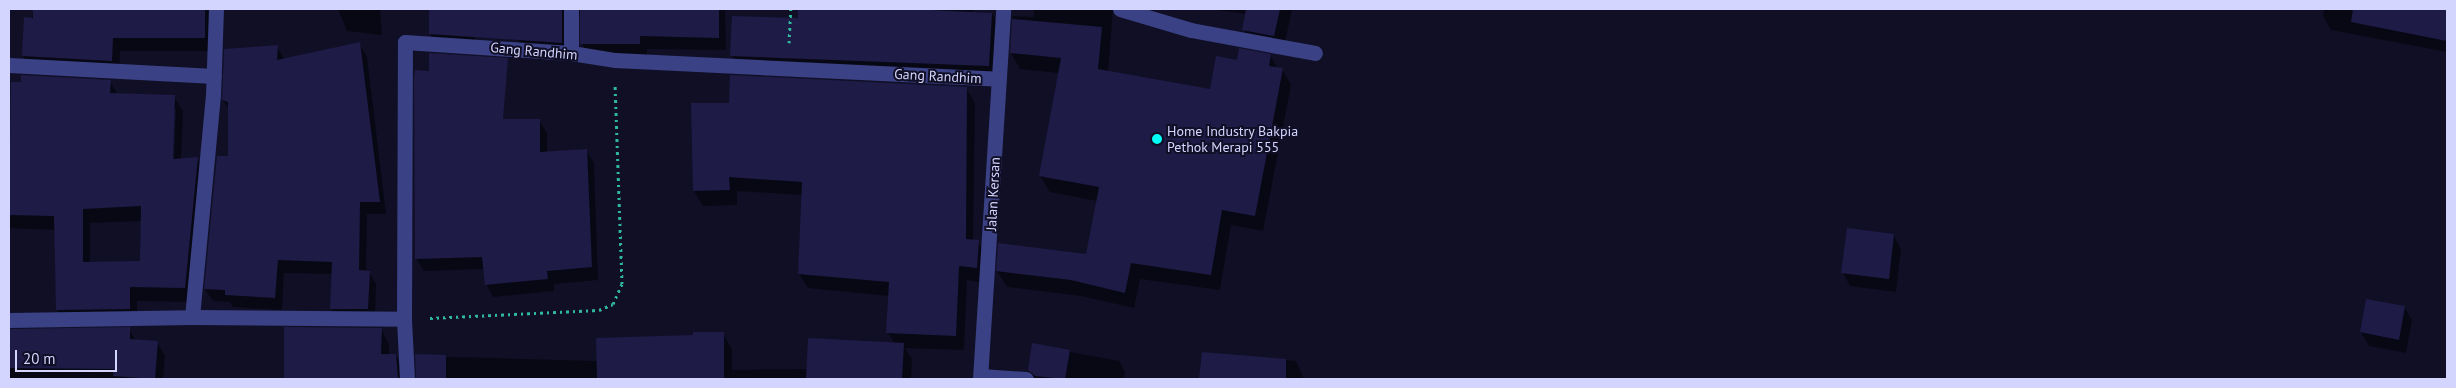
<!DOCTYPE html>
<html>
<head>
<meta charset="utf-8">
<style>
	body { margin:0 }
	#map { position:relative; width:2456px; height:388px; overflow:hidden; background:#100f26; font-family:"PT Sans",sans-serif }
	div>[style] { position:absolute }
	.shadow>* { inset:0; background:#0007 }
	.building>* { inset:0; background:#1e1b47 }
	.path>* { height:3px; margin-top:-1.5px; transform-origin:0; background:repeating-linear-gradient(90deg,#2fb89e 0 2.5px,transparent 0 6.5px) }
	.minor>* { height:15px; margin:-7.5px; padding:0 7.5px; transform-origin:7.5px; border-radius:7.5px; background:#3a4185 }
	.dots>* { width:14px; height:14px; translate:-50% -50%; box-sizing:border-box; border:2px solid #100f26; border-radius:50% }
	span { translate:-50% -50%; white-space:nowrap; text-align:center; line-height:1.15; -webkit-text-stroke:4px #100f26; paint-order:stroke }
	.street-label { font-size:14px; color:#d4d5ff }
	.poi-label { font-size:14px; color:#d4d5ff }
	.left { translate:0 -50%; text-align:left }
	.frame { position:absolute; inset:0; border:10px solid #d4d5ff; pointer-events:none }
	.scale { position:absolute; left:15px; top:350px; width:102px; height:22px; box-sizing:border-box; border:2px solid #d4d5ff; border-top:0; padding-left:6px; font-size:15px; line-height:18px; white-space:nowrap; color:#d4d5ff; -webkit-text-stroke:4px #100f26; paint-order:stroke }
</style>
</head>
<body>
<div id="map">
	<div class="shadow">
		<div style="clip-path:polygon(34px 9px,212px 9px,212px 51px,120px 51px,119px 74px,31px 69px,23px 56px)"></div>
		<div style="clip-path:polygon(338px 9px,380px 9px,382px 35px,347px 31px)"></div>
		<div style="clip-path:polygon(430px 9px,475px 9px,475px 50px,438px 47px,430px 34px)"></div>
		<div style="clip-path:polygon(519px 9px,725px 9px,726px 50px,647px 49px,647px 57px,589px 57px,582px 43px,582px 13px,578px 13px,569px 56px,526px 53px,518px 40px)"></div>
		<div style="clip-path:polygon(799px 9px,973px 9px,973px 13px,993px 14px,1000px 27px,995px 79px,739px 69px,732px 56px,799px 20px)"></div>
		<div style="clip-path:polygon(1034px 9px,1113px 9px,1108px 72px,1211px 91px,1238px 61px,1270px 55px,1277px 68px,1282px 69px,1291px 85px,1263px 231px,1231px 225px,1220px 290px,1140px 279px,1134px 308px,1081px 296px,1007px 287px,997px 271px,1087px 255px,1097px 201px,1050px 192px,1040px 176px,1059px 73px,1020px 69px,1011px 53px,1013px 16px,1034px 17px)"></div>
		<div style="clip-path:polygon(1209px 9px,1292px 9px,1283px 52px,1253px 46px,1244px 30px,1247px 14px)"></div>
		<div style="clip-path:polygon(2324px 9px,2447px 9px,2447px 52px,2331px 30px,2323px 16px)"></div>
		<div style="clip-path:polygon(359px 44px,367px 56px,386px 214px,367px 214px,366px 272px,369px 272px,376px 284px,375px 321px,338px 321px,331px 309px,332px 274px,284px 273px,282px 310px,233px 307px,230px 302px,213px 301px,205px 289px,230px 157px,230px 111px,223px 100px,277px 46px,284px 59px)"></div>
		<div style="clip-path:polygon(evenodd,110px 81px,118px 95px,174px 97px,183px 111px,181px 159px,197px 159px,205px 173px,193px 302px,137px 301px,137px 323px,65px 324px,57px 310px,55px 230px,9px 228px,12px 83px,110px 81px,173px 109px,176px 109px,174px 165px,171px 165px,173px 109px,110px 81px,142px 221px,141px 262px,90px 263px,90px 223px,142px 221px)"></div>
		<div style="clip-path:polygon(966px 88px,975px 103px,973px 241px,978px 242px,987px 256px,985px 283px,967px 280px,964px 350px,905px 348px,912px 359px,911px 379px,417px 379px,416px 356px,597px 361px,723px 334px,732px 349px,732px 370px,808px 369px,894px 343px,888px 333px,889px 296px,808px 288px,799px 274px,803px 195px,737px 191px,737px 205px,703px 206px,694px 191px,730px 104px)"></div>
		<div style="clip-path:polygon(539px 120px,547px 133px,547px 152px,586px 151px,594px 163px,598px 280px,554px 284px,554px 291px,493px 297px,486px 284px,484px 269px,424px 271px,416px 258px,475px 150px)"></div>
		<div style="clip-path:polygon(1894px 236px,1901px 249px,1896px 292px,1850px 286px,1843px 273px)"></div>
		<div style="clip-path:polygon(2404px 307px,2412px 320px,2406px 353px,2369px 346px,2361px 332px)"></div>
		<div style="clip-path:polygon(129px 329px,136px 341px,157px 342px,165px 356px,163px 379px,9px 379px,9px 331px)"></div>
		<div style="clip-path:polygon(286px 329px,381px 329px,389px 344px,389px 355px,396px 355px,404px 370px,405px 379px,285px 379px)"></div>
		<div style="clip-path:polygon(1033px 345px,1119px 361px,1125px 372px,1124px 379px,1034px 379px,1029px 370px)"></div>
		<div style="clip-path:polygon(1203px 353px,1296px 361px,1304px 379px,1201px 379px)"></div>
	</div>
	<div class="building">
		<div style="clip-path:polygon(33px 9px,205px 9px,205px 38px,113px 38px,112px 61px,22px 56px,24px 17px,33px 18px)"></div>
		<div style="clip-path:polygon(429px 9px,562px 9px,562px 43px,429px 34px)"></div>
		<div style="clip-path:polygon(580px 9px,719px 9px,719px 38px,640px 36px,640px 44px,580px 44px)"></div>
		<div style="clip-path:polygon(798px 9px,910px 9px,992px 13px,989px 66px,730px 56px,732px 16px,798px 18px)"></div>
		<div style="clip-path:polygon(1246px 9px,1280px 9px,1274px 36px,1242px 30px)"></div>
		<div style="clip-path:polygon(2353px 9px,2447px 9px,2447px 41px,2351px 22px)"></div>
		<div style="clip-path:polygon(1012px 19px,1102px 27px,1098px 69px,1210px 89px,1216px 56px,1237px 60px,1239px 48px,1271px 54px,1269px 66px,1283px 68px,1255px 216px,1222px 210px,1211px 275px,1131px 263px,1125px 293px,1071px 280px,996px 271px,998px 243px,1086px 254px,1099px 187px,1039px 176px,1061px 58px,1010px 53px)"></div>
		<div style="clip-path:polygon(360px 42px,380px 202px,360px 202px,359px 270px,370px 271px,368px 309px,330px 309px,332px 262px,278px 260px,275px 298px,225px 295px,225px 290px,204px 289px,217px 156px,228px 156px,228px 102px,222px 100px,224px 49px,278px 45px,277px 60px)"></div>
		<div style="clip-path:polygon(429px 53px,508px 58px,503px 119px,540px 119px,540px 152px,587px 149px,592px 267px,547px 271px,548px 279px,485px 285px,482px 257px,415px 259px,414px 80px,415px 70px,429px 71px)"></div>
		<div style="clip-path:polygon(evenodd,21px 75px,111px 80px,110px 93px,175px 95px,173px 159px,198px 157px,185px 288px,130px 287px,130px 309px,56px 310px,54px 216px,9px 215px,11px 82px,21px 82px,21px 75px,141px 206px,140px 261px,83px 262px,83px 209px,141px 206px)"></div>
		<div style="clip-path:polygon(730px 75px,967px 87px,966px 239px,979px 240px,977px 268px,959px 266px,956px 336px,886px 333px,889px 282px,798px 274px,802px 182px,729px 177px,730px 190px,693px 191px,691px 103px,729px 103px)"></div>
		<div style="clip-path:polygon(1847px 228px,1894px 234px,1889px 279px,1841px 273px)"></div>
		<div style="clip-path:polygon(2366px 299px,2405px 306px,2399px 340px,2360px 332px)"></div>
		<div style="clip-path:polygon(130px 327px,130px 339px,158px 341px,155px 379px,113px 376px,114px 369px,9px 368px,9px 329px)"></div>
		<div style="clip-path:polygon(284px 327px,382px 328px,381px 354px,396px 354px,398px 379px,284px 379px)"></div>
		<div style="clip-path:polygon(693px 332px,724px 332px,724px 379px,597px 379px,596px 338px,693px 335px)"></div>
		<div style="clip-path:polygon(808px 338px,904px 343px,902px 379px,806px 379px)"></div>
		<div style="clip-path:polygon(1032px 343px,1070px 350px,1065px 379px,1035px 376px,1028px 370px)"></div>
		<div style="clip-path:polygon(1202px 352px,1286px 359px,1286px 379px,1199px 379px)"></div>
		<div style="clip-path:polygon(415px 354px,446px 355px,446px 379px,416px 379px)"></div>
	</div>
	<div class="path">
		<div style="left:789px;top:43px;width:34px;rotate:-87deg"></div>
		<div style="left:430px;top:318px;width:169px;rotate:-2.7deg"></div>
		<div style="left:599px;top:310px;width:15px;rotate:-23deg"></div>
		<div style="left:613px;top:304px;width:22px;rotate:-66deg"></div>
		<div style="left:622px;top:284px;width:200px;rotate:-92deg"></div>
	</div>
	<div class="minor">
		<div style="left:1120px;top:9px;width:74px;rotate:16.5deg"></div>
		<div style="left:1191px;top:30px;width:126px;rotate:10.5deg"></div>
		<div style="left:571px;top:53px;width:44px;rotate:-90deg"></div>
		<div style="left:9px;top:65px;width:205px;rotate:3.1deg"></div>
		<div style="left:192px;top:317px;width:223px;rotate:-84.6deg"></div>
		<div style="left:213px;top:95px;width:86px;rotate:-88deg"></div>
		<div style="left:9px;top:320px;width:183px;rotate:-0.9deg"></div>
		<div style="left:192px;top:317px;width:212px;rotate:0.5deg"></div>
		<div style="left:981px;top:376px;width:45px;rotate:3.8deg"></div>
		<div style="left:407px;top:379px;width:60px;rotate:-92.9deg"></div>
		<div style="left:404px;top:319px;width:277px;rotate:-89.8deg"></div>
		<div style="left:405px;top:42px;width:166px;rotate:3.8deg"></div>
		<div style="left:571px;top:53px;width:45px;rotate:9deg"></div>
		<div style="left:615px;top:60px;width:384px;rotate:2.8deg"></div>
		<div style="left:980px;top:379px;width:371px;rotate:-86.4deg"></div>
	</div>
	<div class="dots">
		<div style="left:1157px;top:139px;background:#00fff7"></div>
	</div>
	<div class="street-label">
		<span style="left:534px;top:51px;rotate:5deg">Gang Randhim</span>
		<span style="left:938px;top:76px;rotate:3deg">Gang Randhim</span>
		<span style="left:993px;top:194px;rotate:-87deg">Jalan Kersan</span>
	</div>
	<div class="poi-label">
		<span class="left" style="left:1167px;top:139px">Home Industry Bakpia<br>Pethok Merapi 555</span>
	</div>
	<div class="frame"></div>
	<div class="scale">20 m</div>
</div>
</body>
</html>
